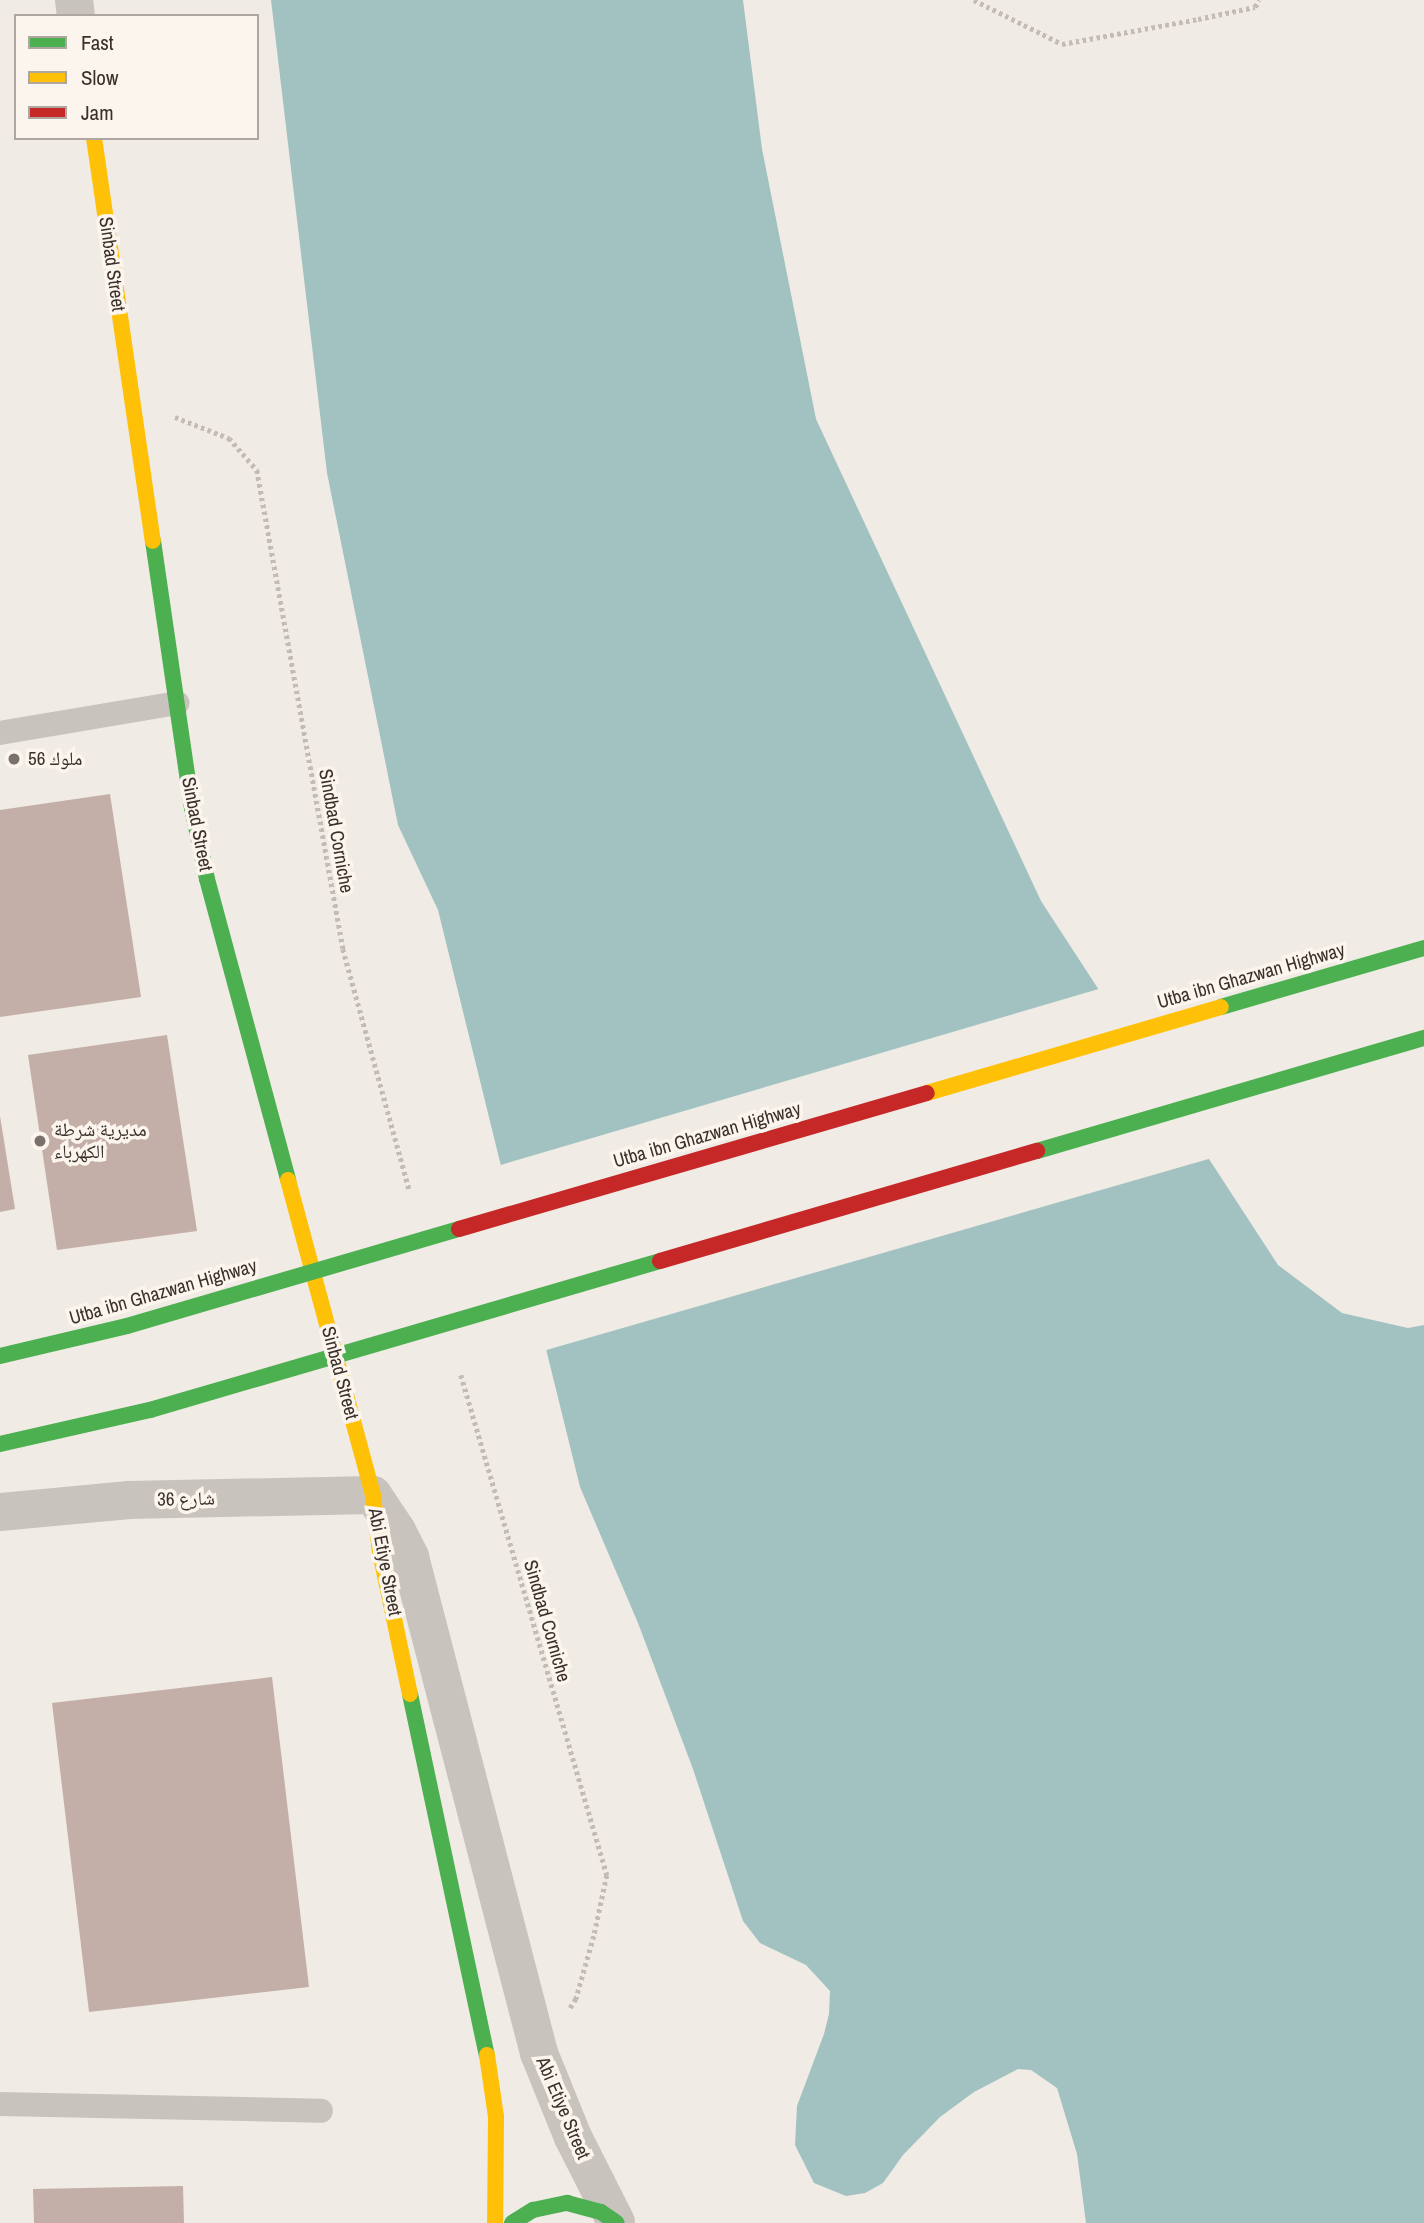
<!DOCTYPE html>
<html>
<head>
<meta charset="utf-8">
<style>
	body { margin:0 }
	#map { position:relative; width:1424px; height:2223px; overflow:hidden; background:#f0ebe5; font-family:"Archivo Narrow","Noto Naskh Arabic",sans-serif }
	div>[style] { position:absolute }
	.water>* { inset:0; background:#a1c2c1 }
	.pier>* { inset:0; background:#f0ebe5 }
	.building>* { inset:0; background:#c3afa7 }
	.path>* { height:4.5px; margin-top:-2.25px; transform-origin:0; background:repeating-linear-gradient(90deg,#c2bbb6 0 3.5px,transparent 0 7px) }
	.lane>* { height:24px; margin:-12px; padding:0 12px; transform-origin:12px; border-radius:12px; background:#c9c3be }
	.street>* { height:38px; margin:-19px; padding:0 19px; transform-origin:19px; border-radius:19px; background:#c9c3be }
	.fast>* { height:16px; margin:-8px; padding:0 8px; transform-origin:8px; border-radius:8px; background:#4caf50 }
	.slow>* { height:16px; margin:-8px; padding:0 8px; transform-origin:8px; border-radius:8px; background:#ffc107 }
	.fast-bridge>* { height:16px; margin:-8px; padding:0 8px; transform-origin:8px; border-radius:8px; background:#4caf50 }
	.slow-bridge>* { height:16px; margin:-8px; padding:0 8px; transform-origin:8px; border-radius:8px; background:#ffc107 }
	.jam-bridge>* { height:16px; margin:-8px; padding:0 8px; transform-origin:8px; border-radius:8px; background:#c62828 }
	.dots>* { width:19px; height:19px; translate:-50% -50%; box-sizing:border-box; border:4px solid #fbf5ee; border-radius:50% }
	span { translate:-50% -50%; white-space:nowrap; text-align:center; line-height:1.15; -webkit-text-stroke:7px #fbf5ee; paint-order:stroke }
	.street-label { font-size:19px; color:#3b302b }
	.poi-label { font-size:19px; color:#3b302b }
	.left { translate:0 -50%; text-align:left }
	.legend { position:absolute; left:14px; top:14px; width:245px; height:126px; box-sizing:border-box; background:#fbf5ee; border:2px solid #aea6a0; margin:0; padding:9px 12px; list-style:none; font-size:21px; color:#3b302b }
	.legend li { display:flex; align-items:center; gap:14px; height:35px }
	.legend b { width:35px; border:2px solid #aea6a0 }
</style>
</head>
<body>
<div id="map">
	<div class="water">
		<div style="clip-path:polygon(271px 0,743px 0,762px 149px,816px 419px,1041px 901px,1278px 1265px,1342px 1313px,1408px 1328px,1424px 1325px,1424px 2223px,1086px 2223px,1077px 2154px,1057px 2088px,1031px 2070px,1018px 2069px,974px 2092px,940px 2117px,903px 2155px,883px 2183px,865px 2193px,846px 2196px,814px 2183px,795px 2145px,797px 2106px,824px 2034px,829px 2014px,830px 1991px,806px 1965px,760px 1943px,743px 1921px,693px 1769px,638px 1623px,580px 1487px,438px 910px,398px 825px,327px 473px)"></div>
	</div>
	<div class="pier">
		<div style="clip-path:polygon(1102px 988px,1212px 1158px,543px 1351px,497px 1166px)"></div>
	</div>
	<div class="building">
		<div style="clip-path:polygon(110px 794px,141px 997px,0 1017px,0 810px)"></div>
		<div style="clip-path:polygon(167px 1035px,197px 1231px,57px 1250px,28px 1055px)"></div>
		<div style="clip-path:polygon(0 1116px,15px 1209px,0 1212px)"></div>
		<div style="clip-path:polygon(272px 1677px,309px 1987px,89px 2012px,52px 1703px)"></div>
		<div style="clip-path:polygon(183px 2186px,184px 2223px,34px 2223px,33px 2189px)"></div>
	</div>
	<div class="path">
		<div style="left:974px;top:0;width:98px;rotate:26.6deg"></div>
		<div style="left:1062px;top:44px;width:138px;rotate:-10.4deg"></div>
		<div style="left:1198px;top:19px;width:58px;rotate:-11.9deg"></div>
		<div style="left:1255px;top:7px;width:8px;rotate:-60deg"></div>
		<div style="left:175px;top:417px;width:58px;rotate:21.3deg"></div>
		<div style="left:229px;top:438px;width:43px;rotate:48.8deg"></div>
		<div style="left:257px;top:470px;width:487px;rotate:79.8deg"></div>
		<div style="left:343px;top:949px;width:252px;rotate:74.6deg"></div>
		<div style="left:461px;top:1375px;width:521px;rotate:73.72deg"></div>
		<div style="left:607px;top:1875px;width:62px;rotate:102deg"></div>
		<div style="left:594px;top:1936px;width:66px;rotate:105.9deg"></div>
		<div style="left:576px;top:1999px;width:13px;rotate:122deg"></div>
	</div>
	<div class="lane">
		<div style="left:0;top:733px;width:180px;rotate:-9.6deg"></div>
		<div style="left:0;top:2104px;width:321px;rotate:1.2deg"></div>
	</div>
	<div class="street">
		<div style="left:74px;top:0;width:16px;rotate:83deg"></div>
		<div style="left:0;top:1512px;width:130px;rotate:-5.3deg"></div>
		<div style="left:129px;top:1500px;width:244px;rotate:-1.2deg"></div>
		<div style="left:373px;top:1495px;width:43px;rotate:56.3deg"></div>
		<div style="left:397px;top:1531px;width:29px;rotate:63deg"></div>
		<div style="left:410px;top:1557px;width:513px;rotate:75.42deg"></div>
		<div style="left:539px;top:2053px;width:91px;rotate:68deg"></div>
		<div style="left:573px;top:2137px;width:95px;rotate:63.2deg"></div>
	</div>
	<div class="fast">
		<div style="left:153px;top:541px;width:265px;rotate:81.7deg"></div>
		<div style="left:191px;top:803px;width:78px;rotate:78.1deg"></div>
		<div style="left:207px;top:879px;width:312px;rotate:74.9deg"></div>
		<div style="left:410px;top:1694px;width:369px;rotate:78deg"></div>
		<div style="left:512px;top:2223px;width:25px;rotate:-32deg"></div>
		<div style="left:533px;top:2210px;width:35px;rotate:-12deg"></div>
		<div style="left:567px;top:2203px;width:35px;rotate:15deg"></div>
		<div style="left:601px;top:2212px;width:19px;rotate:35deg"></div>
	</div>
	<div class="slow">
		<div style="left:94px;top:138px;width:407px;rotate:81.7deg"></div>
		<div style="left:288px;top:1180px;width:326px;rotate:74.9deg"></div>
		<div style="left:373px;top:1495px;width:57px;rotate:83deg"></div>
		<div style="left:380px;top:1552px;width:145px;rotate:78.1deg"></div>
		<div style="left:487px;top:2055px;width:63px;rotate:81.7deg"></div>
		<div style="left:496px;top:2117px;width:106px;rotate:90.5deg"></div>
	</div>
	<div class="fast-bridge">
		<div style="left:1221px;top:1007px;width:211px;rotate:-16.2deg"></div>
		<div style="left:1037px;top:1151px;width:403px;rotate:-16.3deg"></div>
		<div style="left:0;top:1356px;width:130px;rotate:-13.3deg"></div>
		<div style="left:127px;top:1326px;width:346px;rotate:-16.3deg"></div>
		<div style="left:0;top:1444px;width:154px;rotate:-12.8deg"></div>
		<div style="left:150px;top:1410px;width:531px;rotate:-16.29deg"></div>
	</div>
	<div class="slow-bridge">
		<div style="left:927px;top:1093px;width:306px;rotate:-16.3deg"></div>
	</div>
	<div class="jam-bridge">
		<div style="left:459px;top:1229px;width:487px;rotate:-16.2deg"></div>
		<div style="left:660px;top:1261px;width:393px;rotate:-16.3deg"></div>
	</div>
	<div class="dots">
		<div style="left:14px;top:759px;background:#7a716c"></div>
		<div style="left:40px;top:1141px;background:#7a716c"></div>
	</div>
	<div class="street-label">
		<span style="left:112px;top:264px;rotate:82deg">Sinbad Street</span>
		<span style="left:197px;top:824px;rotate:79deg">Sinbad Street</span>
		<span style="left:336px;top:831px;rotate:80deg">Sindbad Corniche</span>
		<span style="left:1251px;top:976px;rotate:-16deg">Utba ibn Ghazwan Highway</span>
		<span style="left:707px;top:1135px;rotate:-16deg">Utba ibn Ghazwan Highway</span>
		<span style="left:163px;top:1292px;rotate:-16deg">Utba ibn Ghazwan Highway</span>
		<span style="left:340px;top:1373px;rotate:75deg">Sinbad Street</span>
		<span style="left:186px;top:1499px;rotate:-1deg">شارع 36</span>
		<span style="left:385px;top:1562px;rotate:79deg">Abi Etiye Street</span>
		<span style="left:547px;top:1621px;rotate:74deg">Sindbad Corniche</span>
		<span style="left:563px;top:2108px;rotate:67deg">Abi Etiye Street</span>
	</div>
	<div class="poi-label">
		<span class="left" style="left:28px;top:759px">ملوك 56</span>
		<span class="left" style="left:54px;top:1141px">مديرية شرطة<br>الكهرباء</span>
	</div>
	<ul class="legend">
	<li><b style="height:9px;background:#4caf50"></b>Fast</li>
	<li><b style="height:9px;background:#ffc107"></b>Slow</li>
	<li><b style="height:9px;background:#c62828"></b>Jam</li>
	</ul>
</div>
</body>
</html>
